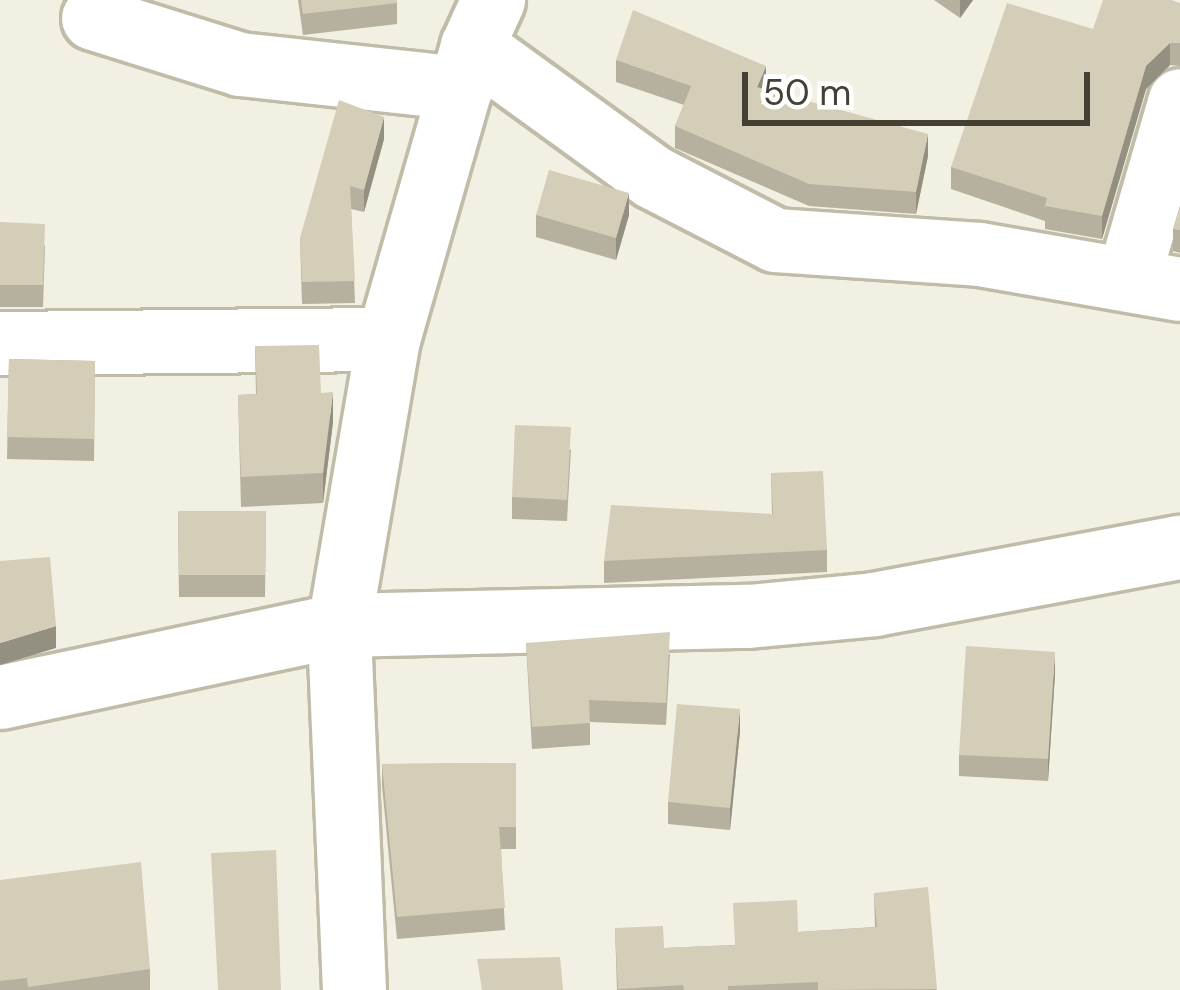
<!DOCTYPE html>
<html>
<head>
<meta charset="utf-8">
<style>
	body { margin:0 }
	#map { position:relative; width:1180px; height:990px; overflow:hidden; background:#f2f0e3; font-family:"DM Sans",sans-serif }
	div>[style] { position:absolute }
	.roads { filter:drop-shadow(3px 0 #c1bca8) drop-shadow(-3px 0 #c1bca8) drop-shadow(0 3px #c1bca8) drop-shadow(0 -3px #c1bca8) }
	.minor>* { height:63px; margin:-31.5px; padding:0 31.5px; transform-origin:31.5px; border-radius:31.5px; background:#fff }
	.wall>* { inset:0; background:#b6b09e }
	.shaded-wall>* { inset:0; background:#949081 }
	.building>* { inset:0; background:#d4cdb8 }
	span { translate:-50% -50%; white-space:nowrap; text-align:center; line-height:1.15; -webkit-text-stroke:9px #fff; paint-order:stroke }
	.scale { position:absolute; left:742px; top:72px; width:348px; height:54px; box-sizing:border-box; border:6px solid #444033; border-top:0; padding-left:15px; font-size:36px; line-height:42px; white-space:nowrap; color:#444033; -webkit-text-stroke:9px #fff; paint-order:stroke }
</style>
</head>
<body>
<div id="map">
	<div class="roads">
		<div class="minor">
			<div style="left:93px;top:18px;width:154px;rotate:17.4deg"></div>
			<div style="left:240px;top:64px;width:222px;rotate:6.2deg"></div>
			<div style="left:472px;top:46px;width:223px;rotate:35.9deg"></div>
			<div style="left:653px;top:177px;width:137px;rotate:27.3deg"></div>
			<div style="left:775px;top:240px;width:204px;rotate:3.9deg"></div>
			<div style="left:979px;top:254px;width:204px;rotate:9.9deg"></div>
			<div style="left:1129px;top:275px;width:182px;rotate:-73.8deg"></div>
			<div style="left:0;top:343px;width:388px;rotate:-0.6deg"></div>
			<div style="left:0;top:697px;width:347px;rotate:-12deg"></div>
			<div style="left:339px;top:625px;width:409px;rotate:-1.3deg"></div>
			<div style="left:748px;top:616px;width:127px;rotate:-5.4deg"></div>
			<div style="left:874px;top:604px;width:311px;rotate:-10.6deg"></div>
			<div style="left:354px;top:990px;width:365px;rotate:-92.4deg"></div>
			<div style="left:339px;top:625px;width:290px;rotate:-80.3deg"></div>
			<div style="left:388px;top:339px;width:305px;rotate:-74deg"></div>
			<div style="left:472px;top:46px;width:51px;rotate:-65.5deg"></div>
		</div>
	</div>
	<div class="wall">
		<div style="clip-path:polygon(298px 0,397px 0,397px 24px,303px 35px)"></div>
		<div style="clip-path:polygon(934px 0,973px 0,960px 18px)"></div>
		<div style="clip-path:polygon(1180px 3px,1180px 66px,1170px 65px,1146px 89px,1102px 239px,1045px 229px,1045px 221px,951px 189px,951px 167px,1093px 29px)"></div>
		<div style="clip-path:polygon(616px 60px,765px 89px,928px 156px,916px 214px,809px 206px,675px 148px,675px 126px,684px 105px,616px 82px)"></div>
		<div style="clip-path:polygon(384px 139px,364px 212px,351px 209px,355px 303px,302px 304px,300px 238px)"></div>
		<div style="clip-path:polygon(1180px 206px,1180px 253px,1173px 251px,1173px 229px)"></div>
		<div style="clip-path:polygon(536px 215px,629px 215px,616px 260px,536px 237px)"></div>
		<div style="clip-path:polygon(0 222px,45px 246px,43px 307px,0 307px)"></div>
		<div style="clip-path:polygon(255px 346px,321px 393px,333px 422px,323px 503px,241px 507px,238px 395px,256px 394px)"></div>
		<div style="clip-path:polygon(9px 359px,95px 361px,94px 461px,7px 459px)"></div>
		<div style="clip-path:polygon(571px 449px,567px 521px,512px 519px,512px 497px)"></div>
		<div style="clip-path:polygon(771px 473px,827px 550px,827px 572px,604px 583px,604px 561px,772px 514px)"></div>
		<div style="clip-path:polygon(178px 511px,266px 511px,265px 597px,179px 597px)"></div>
		<div style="clip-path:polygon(526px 643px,670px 654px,666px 725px,590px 722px,590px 745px,532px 749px)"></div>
		<div style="clip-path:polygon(1055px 674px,1048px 781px,959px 776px,959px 755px)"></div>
		<div style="clip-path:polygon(740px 731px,730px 830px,668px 824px,668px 802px)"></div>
		<div style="clip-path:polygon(516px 763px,516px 849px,501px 849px,505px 930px,397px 939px,382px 786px,382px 764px)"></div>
		<div style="clip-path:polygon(0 880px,150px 969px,150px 990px,0 990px)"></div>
		<div style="clip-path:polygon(874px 893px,937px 990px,617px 990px,615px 928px,664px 948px,734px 945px,798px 932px,875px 927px)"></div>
	</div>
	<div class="shaded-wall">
		<div style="clip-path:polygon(960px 0,973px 0,960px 18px)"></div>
		<div style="clip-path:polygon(1170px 43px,1170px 65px,1146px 89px,1102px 239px,1102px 216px,1146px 66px)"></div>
		<div style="clip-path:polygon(766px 66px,766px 88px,757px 109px,757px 87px)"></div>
		<div style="clip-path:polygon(384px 117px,384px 139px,364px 212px,364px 190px)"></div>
		<div style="clip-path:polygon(928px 134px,928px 156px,916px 214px,916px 192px)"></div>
		<div style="clip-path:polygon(629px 193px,629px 215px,616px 260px,616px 238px)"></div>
		<div style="clip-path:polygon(333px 392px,333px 422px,323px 503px,323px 473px)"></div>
		<div style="clip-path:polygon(56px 626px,56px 648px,0 665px,0 643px)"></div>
		<div style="clip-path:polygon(1055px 652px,1055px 674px,1048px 781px,1048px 759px)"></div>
		<div style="clip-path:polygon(740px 709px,740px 731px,730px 830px,730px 808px)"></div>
	</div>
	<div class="building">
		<div style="clip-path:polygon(301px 0,397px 0,397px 3px,303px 14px)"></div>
		<div style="clip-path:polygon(1103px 0,1171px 0,1180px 3px,1180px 43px,1170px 43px,1146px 66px,1102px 216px,1045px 206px,1047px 198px,951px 167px,1007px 3px,1093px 29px)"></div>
		<div style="clip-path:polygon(633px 10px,766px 66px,757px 87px,928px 134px,916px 192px,809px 184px,675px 126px,691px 86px,616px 60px)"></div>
		<div style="clip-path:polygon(339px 100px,384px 117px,364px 190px,350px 186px,355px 281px,302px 282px,300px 238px)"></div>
		<div style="clip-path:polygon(549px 170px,629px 193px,616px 238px,536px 215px)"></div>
		<div style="clip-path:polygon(1180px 206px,1180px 230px,1173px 229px)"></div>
		<div style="clip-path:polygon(0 222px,45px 224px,43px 285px,0 285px)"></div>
		<div style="clip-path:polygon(319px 345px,321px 393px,333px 392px,323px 473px,241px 477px,238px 395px,257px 394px,255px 346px)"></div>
		<div style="clip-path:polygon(9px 359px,95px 361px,94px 439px,7px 437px)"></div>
		<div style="clip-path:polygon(515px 425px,571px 427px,567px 500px,512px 497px)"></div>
		<div style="clip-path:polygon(823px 471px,827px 550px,604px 561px,611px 505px,773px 514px,771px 473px)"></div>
		<div style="clip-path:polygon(178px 511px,266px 511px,265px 575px,179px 575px)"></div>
		<div style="clip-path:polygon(50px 557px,56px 626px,0 643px,0 561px)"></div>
		<div style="clip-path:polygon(670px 632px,666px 703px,589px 700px,590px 723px,532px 727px,526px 643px)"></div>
		<div style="clip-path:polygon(966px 646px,1055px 652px,1048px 759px,959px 755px)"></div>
		<div style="clip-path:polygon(677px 704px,740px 709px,730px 808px,668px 802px)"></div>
		<div style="clip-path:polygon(516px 763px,516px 827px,499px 827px,505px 908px,397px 917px,382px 764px)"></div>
		<div style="clip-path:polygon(276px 850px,281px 990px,218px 990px,211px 853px)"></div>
		<div style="clip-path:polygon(141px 862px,150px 969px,28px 987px,27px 978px,0 981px,0 880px)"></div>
		<div style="clip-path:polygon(928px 887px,937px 989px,818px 990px,818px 982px,728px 986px,728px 990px,684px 990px,683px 985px,618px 989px,615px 928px,663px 926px,664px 948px,735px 945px,733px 903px,797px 900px,798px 932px,877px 927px,874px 893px)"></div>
		<div style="clip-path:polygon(560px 957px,563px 990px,482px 990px,477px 959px)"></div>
	</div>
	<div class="scale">50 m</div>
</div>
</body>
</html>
